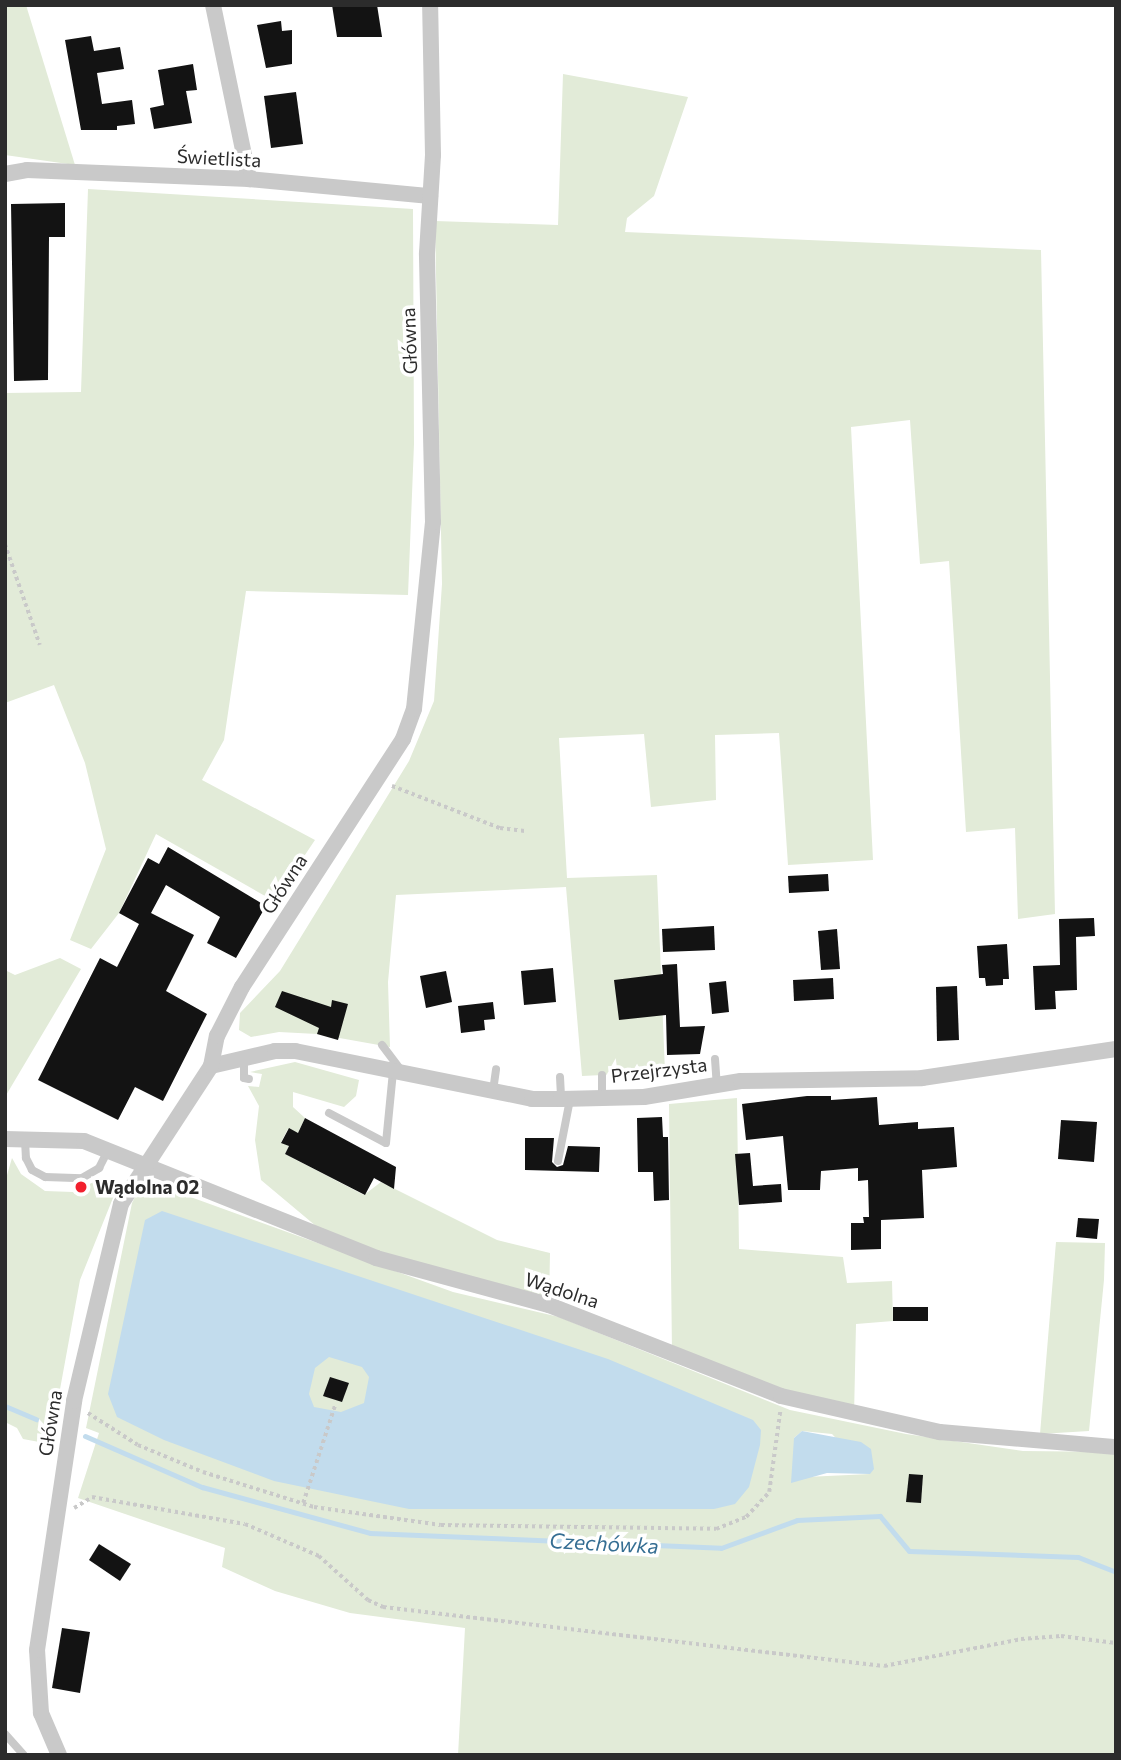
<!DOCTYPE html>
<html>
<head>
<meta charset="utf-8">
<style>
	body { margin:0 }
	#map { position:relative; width:1121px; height:1760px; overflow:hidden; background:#fff; font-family:Commissioner,sans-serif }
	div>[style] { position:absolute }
	.green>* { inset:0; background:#e2ebd8 }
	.water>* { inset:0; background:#c2dced }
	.stream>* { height:5px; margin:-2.5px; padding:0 2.5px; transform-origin:2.5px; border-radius:2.5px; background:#c2dced }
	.building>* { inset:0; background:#131313 }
	.path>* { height:3.5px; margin-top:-1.75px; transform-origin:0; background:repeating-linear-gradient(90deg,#c9c9c9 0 3.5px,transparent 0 7px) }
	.service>* { height:8px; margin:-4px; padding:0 4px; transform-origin:4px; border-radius:4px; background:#c9c9c9 }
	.minor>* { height:16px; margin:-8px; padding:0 8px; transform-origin:8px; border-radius:8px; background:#c9c9c9 }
	.dots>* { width:19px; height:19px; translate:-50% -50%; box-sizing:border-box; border:4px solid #fff; border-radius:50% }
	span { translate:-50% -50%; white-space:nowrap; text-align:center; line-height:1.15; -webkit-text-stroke:7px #fff; paint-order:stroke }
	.street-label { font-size:19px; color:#2c2c2c }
	.poi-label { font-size:19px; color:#2c2c2c; font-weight:700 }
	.left { translate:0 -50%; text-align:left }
	.water-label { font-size:21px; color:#356e93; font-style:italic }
	.frame { position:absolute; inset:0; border:7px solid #2c2c2c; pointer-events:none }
</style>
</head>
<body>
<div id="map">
	<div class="green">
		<div style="clip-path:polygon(5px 5px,26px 5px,75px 165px,5px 155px)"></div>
		<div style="clip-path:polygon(563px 74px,688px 97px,654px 196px,627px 218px,625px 232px,1041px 250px,1055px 914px,1018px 919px,1015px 828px,966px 832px,949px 561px,920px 564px,910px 420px,851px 427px,873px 860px,788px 865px,779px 733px,715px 735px,716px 800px,651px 807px,644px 734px,559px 738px,567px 878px,657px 875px,665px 1072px,582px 1076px,566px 887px,396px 895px,388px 982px,390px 1047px,317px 1034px,279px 1032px,251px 1037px,239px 1030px,240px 1013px,280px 971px,409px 761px,434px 701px,442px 584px,435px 221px,558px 225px)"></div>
		<div style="clip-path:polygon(88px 189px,413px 209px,414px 444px,408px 595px,246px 591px,224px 740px,202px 780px,315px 840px,274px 901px,156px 834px,119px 913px,91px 949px,70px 940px,106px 849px,85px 763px,54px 685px,5px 703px,5px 393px,81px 392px)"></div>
		<div style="clip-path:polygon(60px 958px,81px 969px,5px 1097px,5px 970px,15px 975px)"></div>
		<div style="clip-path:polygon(295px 1062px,359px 1080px,356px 1096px,344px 1107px,293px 1092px,293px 1107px,305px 1118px,298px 1133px,288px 1129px,281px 1142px,289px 1146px,285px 1154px,364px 1195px,381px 1182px,497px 1240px,550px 1253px,549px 1305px,335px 1242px,261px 1180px,255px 1140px,259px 1106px,248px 1086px,259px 1087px,262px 1074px,250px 1072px)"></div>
		<div style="clip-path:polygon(737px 1098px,739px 1249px,843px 1257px,847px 1283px,892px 1281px,893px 1321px,856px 1324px,854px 1416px,672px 1353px,669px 1104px)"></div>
		<div style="clip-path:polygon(12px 1158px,21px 1174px,45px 1191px,73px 1192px,104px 1177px,119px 1183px,80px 1280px,50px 1444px,23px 1439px,17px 1428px,5px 1422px,5px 1182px)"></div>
		<div style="clip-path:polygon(evenodd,163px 1187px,453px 1292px,559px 1317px,790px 1410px,906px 1434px,1023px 1451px,1116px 1452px,1116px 1755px,458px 1755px,465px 1628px,350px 1613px,275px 1591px,222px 1567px,225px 1548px,78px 1498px,99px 1433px,86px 1428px,132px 1203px,136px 1195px,163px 1187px,802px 1431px,832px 1434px,870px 1474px,806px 1477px,794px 1438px,802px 1431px)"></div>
		<div style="clip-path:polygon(1056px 1242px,1105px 1243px,1104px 1280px,1089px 1431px,1040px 1434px)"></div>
	</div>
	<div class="water">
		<div style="clip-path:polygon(evenodd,162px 1211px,608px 1359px,753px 1420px,761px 1430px,760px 1445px,749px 1487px,735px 1504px,714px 1509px,409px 1509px,274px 1481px,164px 1440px,117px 1417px,108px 1394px,145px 1220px,162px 1211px,329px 1357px,362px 1367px,369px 1377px,364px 1403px,341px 1412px,314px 1407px,309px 1394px,315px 1368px,329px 1357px)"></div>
		<div style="clip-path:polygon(802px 1431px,861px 1442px,871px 1449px,874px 1469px,870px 1474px,827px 1473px,791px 1483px,794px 1438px)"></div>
	</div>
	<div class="stream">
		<div style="left:5px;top:1406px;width:34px;rotate:23deg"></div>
		<div style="left:85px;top:1436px;width:128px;rotate:23.6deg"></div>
		<div style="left:202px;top:1487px;width:174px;rotate:15.3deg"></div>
		<div style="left:370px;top:1533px;width:351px;rotate:2.4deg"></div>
		<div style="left:721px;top:1548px;width:81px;rotate:-20.2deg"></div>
		<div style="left:797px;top:1520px;width:83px;rotate:-2.8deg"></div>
		<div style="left:880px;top:1516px;width:45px;rotate:50.4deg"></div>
		<div style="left:909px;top:1551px;width:169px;rotate:2deg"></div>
		<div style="left:1078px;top:1557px;width:41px;rotate:21.5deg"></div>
	</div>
	<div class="building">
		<div style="clip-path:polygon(332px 5px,377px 5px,382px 37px,337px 37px)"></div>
		<div style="clip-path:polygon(281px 21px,282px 31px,292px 30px,292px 64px,266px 68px,257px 25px)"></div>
		<div style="clip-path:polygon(91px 36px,94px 51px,120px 47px,124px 69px,97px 73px,102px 104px,132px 100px,135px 124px,117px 126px,117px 130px,81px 130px,65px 40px)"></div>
		<div style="clip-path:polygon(193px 64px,197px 90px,186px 91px,192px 123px,154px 129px,150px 108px,164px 105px,158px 70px)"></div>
		<div style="clip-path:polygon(296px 92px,303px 144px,271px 148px,264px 96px)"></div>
		<div style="clip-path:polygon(65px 203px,65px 237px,49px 237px,48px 380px,14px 381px,11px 204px)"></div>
		<div style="clip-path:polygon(168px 847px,266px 906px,236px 958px,207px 943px,220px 917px,166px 885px,151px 913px,194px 935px,166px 991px,207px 1014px,163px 1101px,135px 1087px,118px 1120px,38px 1080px,100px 958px,117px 967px,139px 924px,119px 913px,148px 858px,159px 864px)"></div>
		<div style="clip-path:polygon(828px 874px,829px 891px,789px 893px,788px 876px)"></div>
		<div style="clip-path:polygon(1094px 918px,1095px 936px,1076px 937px,1077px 990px,1055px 991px,1056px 1009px,1035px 1010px,1033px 966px,1060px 965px,1059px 919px)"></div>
		<div style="clip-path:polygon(714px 926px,715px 950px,663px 952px,662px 929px)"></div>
		<div style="clip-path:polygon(837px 929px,840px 969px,821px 970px,818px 931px)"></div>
		<div style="clip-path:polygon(1007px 944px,1009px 979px,1003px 979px,1003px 985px,986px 986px,985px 978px,979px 978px,977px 946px)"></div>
		<div style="clip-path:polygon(677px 964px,680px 1027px,705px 1026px,700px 1054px,667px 1055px,666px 1015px,619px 1020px,614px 980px,663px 974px,662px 965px)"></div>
		<div style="clip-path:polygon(553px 968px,556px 1002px,524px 1005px,521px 971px)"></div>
		<div style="clip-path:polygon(446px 971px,452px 1002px,426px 1008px,420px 976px)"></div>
		<div style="clip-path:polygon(833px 978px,834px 999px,794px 1001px,793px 980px)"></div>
		<div style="clip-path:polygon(726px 981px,729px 1012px,712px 1014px,709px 983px)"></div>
		<div style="clip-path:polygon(957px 986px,959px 1040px,937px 1041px,936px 987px)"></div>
		<div style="clip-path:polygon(282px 991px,331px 1007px,332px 1000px,348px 1004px,338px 1040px,317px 1034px,319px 1028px,275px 1007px)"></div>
		<div style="clip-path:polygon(493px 1002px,495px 1019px,484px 1020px,485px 1030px,461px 1033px,458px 1006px)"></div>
		<div style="clip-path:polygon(807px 1096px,831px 1096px,831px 1100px,877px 1097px,879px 1125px,918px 1122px,918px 1129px,954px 1127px,957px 1167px,922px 1170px,924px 1218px,881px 1220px,881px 1249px,851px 1250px,851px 1223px,864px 1223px,863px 1217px,869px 1217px,868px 1180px,858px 1181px,858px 1168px,821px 1171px,820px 1190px,788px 1190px,783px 1136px,746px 1140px,742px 1104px)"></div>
		<div style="clip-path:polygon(662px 1117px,663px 1137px,668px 1137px,669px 1200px,654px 1201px,653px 1172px,638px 1172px,637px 1118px)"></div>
		<div style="clip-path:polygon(305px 1118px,396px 1167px,394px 1189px,374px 1178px,365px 1195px,285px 1154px,289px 1146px,281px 1143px,289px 1128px,298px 1133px)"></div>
		<div style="clip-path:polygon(1061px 1120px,1097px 1122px,1094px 1162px,1058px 1159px)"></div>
		<div style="clip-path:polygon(525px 1138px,554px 1138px,552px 1162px,557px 1167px,563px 1165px,568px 1146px,600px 1147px,599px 1172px,525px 1170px)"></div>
		<div style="clip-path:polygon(750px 1153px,753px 1186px,781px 1184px,782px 1202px,739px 1205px,735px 1154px)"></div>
		<div style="clip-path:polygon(1078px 1218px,1099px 1219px,1097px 1239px,1076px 1237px)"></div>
		<div style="clip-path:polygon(893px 1307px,928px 1307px,928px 1321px,893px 1321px)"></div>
		<div style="clip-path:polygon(330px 1377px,349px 1383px,342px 1402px,323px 1396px)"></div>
		<div style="clip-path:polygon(909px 1474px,923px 1475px,921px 1503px,906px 1502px)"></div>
		<div style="clip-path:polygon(99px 1544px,131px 1564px,120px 1581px,89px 1560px)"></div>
		<div style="clip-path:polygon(62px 1628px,90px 1632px,80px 1693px,52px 1688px)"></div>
	</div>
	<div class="path">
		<div style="left:5px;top:544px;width:107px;rotate:70.9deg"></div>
		<div style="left:392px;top:786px;width:116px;rotate:21.3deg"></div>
		<div style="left:500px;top:828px;width:25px;rotate:7deg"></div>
		<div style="left:88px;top:1413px;width:59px;rotate:32.6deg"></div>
		<div style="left:138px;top:1445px;width:70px;rotate:22.6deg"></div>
		<div style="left:203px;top:1472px;width:116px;rotate:17.5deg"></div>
		<div style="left:314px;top:1507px;width:128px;rotate:8.1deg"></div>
		<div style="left:441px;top:1525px;width:275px;rotate:0.8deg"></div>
		<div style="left:716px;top:1529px;width:32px;rotate:-22deg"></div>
		<div style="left:746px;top:1517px;width:34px;rotate:-47deg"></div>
		<div style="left:769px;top:1492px;width:81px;rotate:-82.2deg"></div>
		<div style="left:303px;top:1503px;width:103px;rotate:-71.9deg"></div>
		<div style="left:74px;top:1508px;width:21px;rotate:-31deg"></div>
		<div style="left:92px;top:1497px;width:155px;rotate:10deg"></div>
		<div style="left:245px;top:1524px;width:81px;rotate:23.4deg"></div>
		<div style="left:319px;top:1556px;width:66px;rotate:41.9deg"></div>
		<div style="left:368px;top:1600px;width:17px;rotate:25deg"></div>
		<div style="left:383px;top:1607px;width:504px;rotate:6.72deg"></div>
		<div style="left:884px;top:1666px;width:140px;rotate:-11.1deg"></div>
		<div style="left:1021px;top:1639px;width:40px;rotate:-4.3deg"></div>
		<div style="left:1061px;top:1636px;width:55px;rotate:7.3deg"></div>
	</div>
	<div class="service">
		<div style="left:382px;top:1045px;width:31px;rotate:53deg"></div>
		<div style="left:244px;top:1058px;width:20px;rotate:90deg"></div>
		<div style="left:244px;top:1078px;width:5px;rotate:11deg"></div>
		<div style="left:715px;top:1059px;width:26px;rotate:86deg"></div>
		<div style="left:602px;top:1075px;width:23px;rotate:90deg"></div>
		<div style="left:560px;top:1077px;width:22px;rotate:87deg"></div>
		<div style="left:493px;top:1091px;width:22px;rotate:-82deg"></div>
		<div style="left:329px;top:1113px;width:64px;rotate:27.8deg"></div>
		<div style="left:386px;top:1143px;width:72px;rotate:-84.4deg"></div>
		<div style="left:25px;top:1140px;width:18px;rotate:87deg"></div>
		<div style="left:26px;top:1158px;width:13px;rotate:63deg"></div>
		<div style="left:32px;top:1170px;width:15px;rotate:28deg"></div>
		<div style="left:45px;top:1177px;width:37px;rotate:2deg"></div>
		<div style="left:82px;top:1178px;width:20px;rotate:-30deg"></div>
		<div style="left:99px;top:1168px;width:20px;rotate:-63deg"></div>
		<div style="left:558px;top:1161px;width:63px;rotate:-79deg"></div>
		<div style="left:5px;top:1734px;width:28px;rotate:48deg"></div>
	</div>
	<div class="minor">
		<div style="left:213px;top:5px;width:178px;rotate:78.3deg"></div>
		<div style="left:5px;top:174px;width:22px;rotate:-10deg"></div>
		<div style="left:27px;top:170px;width:222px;rotate:2.3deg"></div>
		<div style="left:249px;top:179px;width:182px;rotate:5.4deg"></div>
		<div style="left:211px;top:1066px;width:66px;rotate:-13.2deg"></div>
		<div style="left:275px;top:1051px;width:20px"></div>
		<div style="left:295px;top:1051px;width:242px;rotate:11.4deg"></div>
		<div style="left:532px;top:1099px;width:29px"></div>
		<div style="left:561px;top:1099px;width:83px;rotate:-1.4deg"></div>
		<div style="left:644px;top:1097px;width:98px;rotate:-9.4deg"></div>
		<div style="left:741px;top:1081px;width:181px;rotate:-0.9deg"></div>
		<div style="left:922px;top:1078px;width:196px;rotate:-8.5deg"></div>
		<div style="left:5px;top:1139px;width:79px;rotate:1.5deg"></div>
		<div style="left:84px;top:1141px;width:315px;rotate:21.8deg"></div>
		<div style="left:376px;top:1258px;width:179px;rotate:15.2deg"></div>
		<div style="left:549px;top:1305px;width:249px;rotate:21.4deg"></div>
		<div style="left:781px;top:1396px;width:163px;rotate:12.8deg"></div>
		<div style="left:940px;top:1432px;width:177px;rotate:4.9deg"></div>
		<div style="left:59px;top:1755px;width:46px;rotate:-113.2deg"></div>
		<div style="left:41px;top:1713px;width:63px;rotate:-93.6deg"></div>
		<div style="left:37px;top:1650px;width:252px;rotate:-81.5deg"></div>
		<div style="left:74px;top:1401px;width:203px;rotate:-76.6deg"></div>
		<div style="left:121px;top:1204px;width:165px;rotate:-56.9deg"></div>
		<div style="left:211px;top:1066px;width:31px;rotate:-79deg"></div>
		<div style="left:217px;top:1036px;width:55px;rotate:-63deg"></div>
		<div style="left:242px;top:987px;width:296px;rotate:-57deg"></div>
		<div style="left:403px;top:739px;width:32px;rotate:-70deg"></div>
		<div style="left:414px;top:709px;width:188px;rotate:-84.2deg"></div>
		<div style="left:433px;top:522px;width:269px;rotate:-91.3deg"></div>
		<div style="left:427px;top:253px;width:98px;rotate:-86.5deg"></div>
		<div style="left:433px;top:155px;width:150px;rotate:-91.1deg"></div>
	</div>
	<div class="dots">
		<div style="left:81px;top:1187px;background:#f2202e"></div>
	</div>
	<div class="street-label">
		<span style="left:219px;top:158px;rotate:3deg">Świetlista</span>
		<span style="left:409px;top:341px;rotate:-92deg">Główna</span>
		<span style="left:284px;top:884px;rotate:-57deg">Główna</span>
		<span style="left:659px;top:1070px;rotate:-7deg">Przejrzysta</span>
		<span style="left:562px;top:1290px;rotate:18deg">Wądolna</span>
		<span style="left:50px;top:1423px;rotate:-81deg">Główna</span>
	</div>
	<div class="poi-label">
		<span class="left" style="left:95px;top:1187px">Wądolna 02</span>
	</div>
	<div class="water-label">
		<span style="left:604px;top:1543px;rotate:3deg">Czechówka</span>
	</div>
	<div class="frame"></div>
</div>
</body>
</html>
